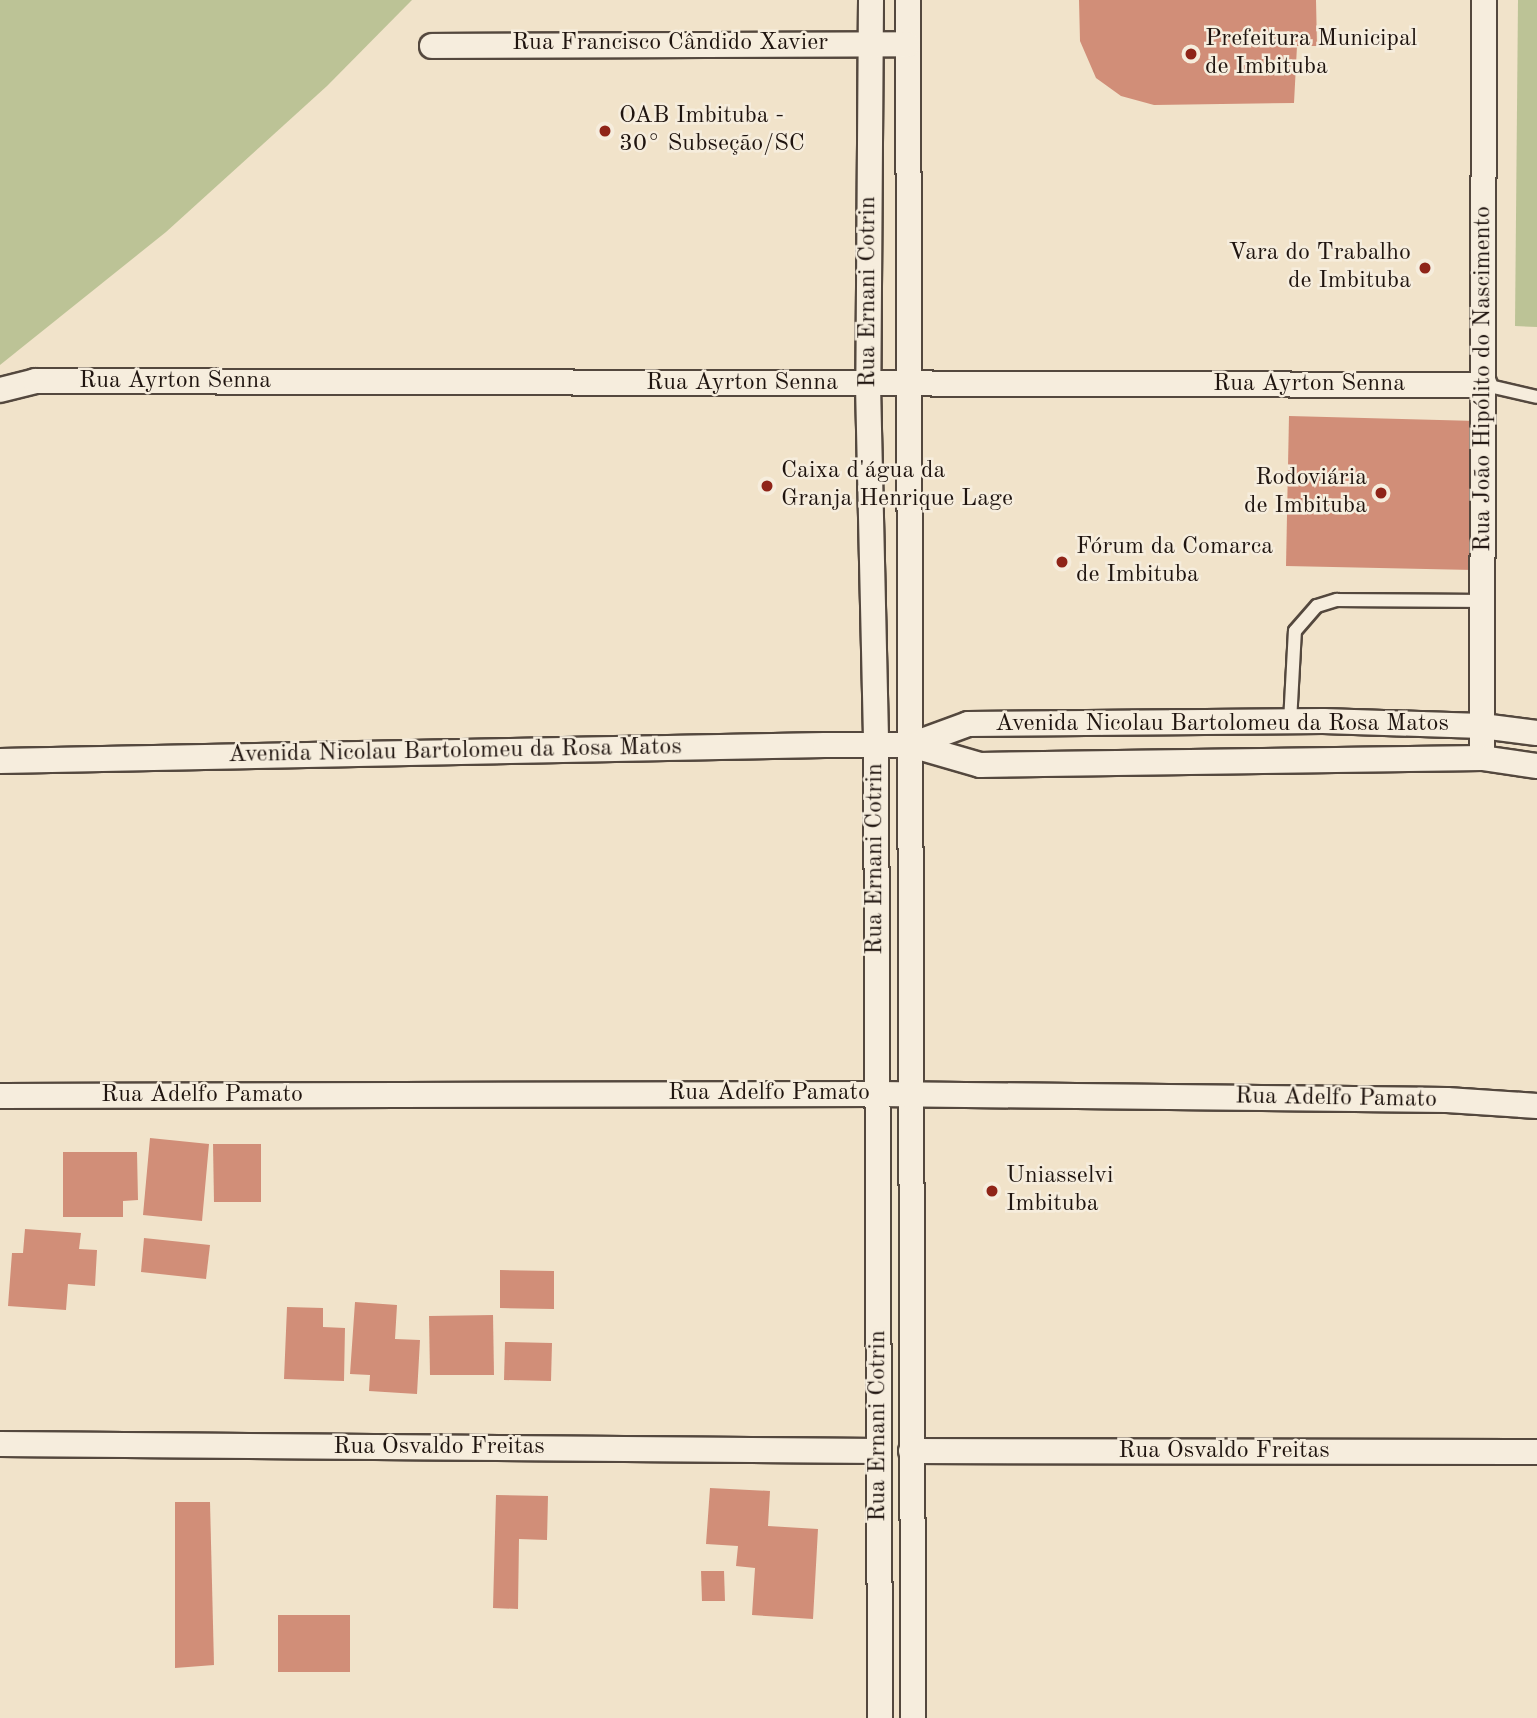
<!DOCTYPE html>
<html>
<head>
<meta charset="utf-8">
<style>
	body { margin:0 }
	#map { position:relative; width:1537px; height:1718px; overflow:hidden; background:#f1e3ca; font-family:"Old Standard TT",serif }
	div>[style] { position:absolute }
	.green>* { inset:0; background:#bcc396 }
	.building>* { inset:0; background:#d18e78 }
	.roads { filter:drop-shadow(2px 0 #54483e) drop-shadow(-2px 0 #54483e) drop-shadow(0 2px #54483e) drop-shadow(0 -2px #54483e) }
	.service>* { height:12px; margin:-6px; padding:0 6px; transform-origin:6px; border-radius:6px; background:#f6eddd }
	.minor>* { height:24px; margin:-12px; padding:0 12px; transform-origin:12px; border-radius:12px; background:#f6eddd }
	.dots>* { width:19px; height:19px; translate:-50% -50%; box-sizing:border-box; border:4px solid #f6eddd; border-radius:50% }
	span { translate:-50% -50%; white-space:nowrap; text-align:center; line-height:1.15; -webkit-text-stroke:5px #f6eddd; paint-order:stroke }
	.poi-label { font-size:24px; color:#1f140f }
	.left { translate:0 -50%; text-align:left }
	.right { translate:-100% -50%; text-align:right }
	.street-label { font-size:24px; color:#1f140f }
</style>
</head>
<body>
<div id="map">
	<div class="green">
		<div style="clip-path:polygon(0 0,412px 0,327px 86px,166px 232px,0 365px)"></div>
		<div style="clip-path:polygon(1518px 0,1537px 0,1537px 327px,1515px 326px)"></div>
	</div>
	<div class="building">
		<div style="clip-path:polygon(1079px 0,1316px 0,1317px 46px,1297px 46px,1294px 103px,1154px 105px,1121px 96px,1096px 78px,1080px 41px)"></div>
		<div style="clip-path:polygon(1289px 416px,1477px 421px,1473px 570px,1286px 566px)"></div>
		<div style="clip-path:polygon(150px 1138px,209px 1144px,202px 1221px,143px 1215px)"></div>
		<div style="clip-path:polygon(213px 1144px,261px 1144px,261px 1202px,214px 1202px)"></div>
		<div style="clip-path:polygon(63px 1152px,137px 1152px,138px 1200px,123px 1201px,123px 1217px,63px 1217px)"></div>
		<div style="clip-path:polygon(25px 1229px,81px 1233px,79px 1249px,97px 1250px,95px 1286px,68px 1284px,66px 1310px,8px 1306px,12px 1253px,23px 1253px)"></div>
		<div style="clip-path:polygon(144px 1238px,210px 1245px,206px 1279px,141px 1272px)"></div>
		<div style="clip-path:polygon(500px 1270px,554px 1271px,554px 1309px,500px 1308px)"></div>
		<div style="clip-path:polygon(355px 1302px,397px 1305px,395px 1339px,420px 1340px,417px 1394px,369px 1391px,370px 1375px,350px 1374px)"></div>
		<div style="clip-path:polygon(287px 1307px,323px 1308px,323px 1327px,345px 1328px,344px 1381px,284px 1379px)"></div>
		<div style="clip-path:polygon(493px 1315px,494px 1375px,430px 1375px,429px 1316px)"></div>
		<div style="clip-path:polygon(505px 1342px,552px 1343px,551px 1381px,504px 1380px)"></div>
		<div style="clip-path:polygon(710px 1488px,770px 1491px,768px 1526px,818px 1529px,813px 1619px,752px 1615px,755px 1568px,736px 1566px,738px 1546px,706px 1544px)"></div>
		<div style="clip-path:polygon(496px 1495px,548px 1496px,547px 1540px,519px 1539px,518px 1609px,493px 1608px)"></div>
		<div style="clip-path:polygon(175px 1502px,210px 1502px,214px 1665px,175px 1668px)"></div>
		<div style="clip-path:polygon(701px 1571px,724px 1571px,725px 1601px,702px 1601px)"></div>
		<div style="clip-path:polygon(278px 1615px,350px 1615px,350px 1672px,278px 1672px)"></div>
	</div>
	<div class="roads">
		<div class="service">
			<div style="left:1485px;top:385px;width:53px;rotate:13deg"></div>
			<div style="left:1290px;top:722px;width:91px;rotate:-86.9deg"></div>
			<div style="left:1295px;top:631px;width:33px;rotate:-49deg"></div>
			<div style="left:1317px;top:606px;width:21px;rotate:-17deg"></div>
			<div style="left:1337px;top:600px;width:146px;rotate:0.4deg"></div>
		</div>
		<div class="minor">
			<div style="left:871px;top:0;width:385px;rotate:90.4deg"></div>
			<div style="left:868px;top:385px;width:360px;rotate:88.7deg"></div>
			<div style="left:876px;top:745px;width:973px;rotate:89.76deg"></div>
			<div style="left:908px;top:0;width:1718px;rotate:89.83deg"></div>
			<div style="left:432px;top:46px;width:476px;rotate:-0.2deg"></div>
			<div style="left:0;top:390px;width:36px;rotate:-14deg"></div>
			<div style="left:35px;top:381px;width:1450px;rotate:0.16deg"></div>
			<div style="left:911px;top:745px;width:61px;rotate:-20.2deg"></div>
			<div style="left:968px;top:724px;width:355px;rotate:-0.5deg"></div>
			<div style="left:1323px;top:721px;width:159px;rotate:1.8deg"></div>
			<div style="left:1482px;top:726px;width:55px;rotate:7.3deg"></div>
			<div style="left:1482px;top:758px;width:758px;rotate:-89.85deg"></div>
			<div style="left:0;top:761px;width:825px;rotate:-1.11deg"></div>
			<div style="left:825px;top:745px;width:86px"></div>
			<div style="left:911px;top:745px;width:72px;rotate:16.2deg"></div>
			<div style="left:980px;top:765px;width:502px;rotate:-0.8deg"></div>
			<div style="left:1482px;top:758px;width:56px;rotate:8.3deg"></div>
			<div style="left:0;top:1096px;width:877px;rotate:-0.13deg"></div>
			<div style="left:877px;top:1094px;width:570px;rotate:0.6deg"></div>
			<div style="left:1447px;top:1100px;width:90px;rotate:3.8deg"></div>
			<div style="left:0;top:1444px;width:879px;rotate:0.46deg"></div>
			<div style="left:911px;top:1451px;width:626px;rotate:0.09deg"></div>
		</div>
	</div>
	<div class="dots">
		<div style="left:1191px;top:54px;background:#8f2418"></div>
		<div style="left:605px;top:131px;background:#8f2418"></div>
		<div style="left:1425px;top:268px;background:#8f2418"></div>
		<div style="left:767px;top:486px;background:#8f2418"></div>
		<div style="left:1381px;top:493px;background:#8f2418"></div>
		<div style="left:1062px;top:562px;background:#8f2418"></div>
		<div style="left:992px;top:1191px;background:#8f2418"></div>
	</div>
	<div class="poi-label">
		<span class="left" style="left:1205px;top:54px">Prefeitura Municipal<br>de Imbituba</span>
		<span class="left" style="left:619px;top:131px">OAB Imbituba -<br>30° Subseção/SC</span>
		<span class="right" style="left:1411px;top:268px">Vara do Trabalho<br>de Imbituba</span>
		<span class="left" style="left:781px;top:486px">Caixa d'água da<br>Granja Henrique Lage</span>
		<span class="right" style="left:1367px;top:493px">Rodoviária<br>de Imbituba</span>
		<span class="left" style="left:1076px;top:562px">Fórum da Comarca<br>de Imbituba</span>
		<span class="left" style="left:1006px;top:1191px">Uniasselvi<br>Imbituba</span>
	</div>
	<div class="street-label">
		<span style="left:670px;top:44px">Rua Francisco Cândido Xavier</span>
		<span style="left:869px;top:292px;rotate:-90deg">Rua Ernani Cotrin</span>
		<span style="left:1484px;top:379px;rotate:-90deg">Rua João Hipólito do Nascimento</span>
		<span style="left:175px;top:382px">Rua Ayrton Senna</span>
		<span style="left:742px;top:384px">Rua Ayrton Senna</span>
		<span style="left:1309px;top:385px">Rua Ayrton Senna</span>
		<span style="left:1222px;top:725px">Avenida Nicolau Bartolomeu da Rosa Matos</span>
		<span style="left:455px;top:752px;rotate:-1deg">Avenida Nicolau Bartolomeu da Rosa Matos</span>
		<span style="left:876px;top:859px;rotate:-90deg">Rua Ernani Cotrin</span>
		<span style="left:769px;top:1094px">Rua Adelfo Pamato</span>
		<span style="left:202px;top:1096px">Rua Adelfo Pamato</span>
		<span style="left:1336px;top:1099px;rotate:1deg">Rua Adelfo Pamato</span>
		<span style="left:879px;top:1426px;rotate:-90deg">Rua Ernani Cotrin</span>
		<span style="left:439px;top:1448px">Rua Osvaldo Freitas</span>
		<span style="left:1224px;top:1452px">Rua Osvaldo Freitas</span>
	</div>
</div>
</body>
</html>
